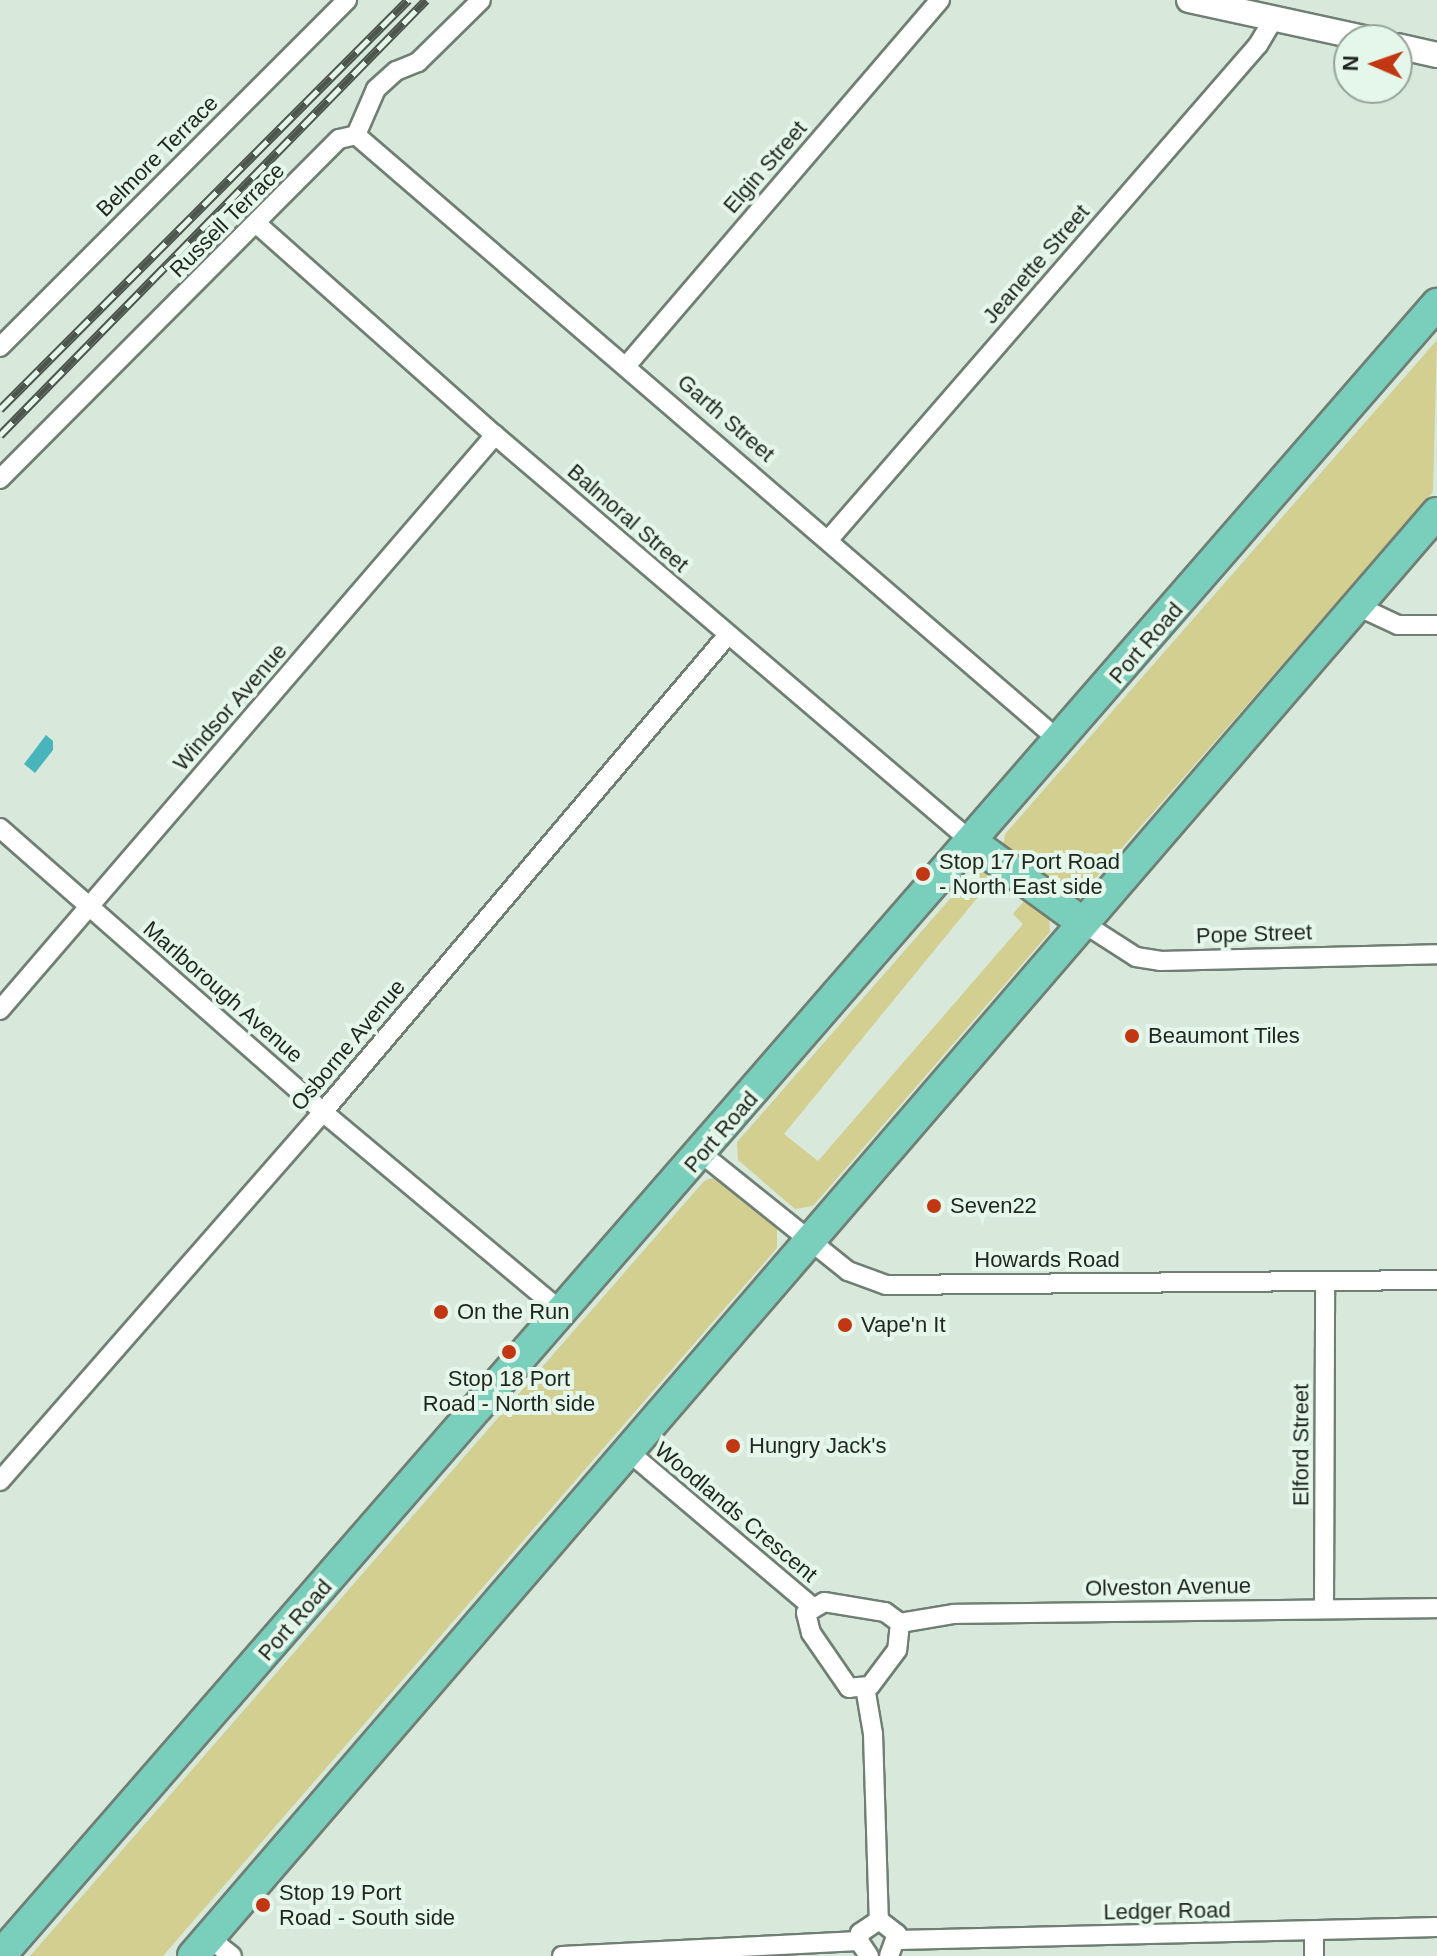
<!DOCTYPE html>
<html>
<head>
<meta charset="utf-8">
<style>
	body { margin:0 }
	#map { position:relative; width:1437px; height:1956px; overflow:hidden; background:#d8e9dc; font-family:Arial,sans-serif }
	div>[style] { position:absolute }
	.green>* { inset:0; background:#d2cf91 }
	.water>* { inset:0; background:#48b4bb }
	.roads { filter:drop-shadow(2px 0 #707f74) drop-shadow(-2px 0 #707f74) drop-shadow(0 2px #707f74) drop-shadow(0 -2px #707f74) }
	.minor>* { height:18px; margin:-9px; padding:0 9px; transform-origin:9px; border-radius:9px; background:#fff }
	.secondary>* { height:24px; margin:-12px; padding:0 12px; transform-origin:12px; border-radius:12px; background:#fff }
	.trunk>* { height:30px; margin:-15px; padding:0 15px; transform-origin:15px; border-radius:15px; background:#7acfbc }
	.rail>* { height:9px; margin-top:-4.5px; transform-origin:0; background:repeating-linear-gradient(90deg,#e5f6ea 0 18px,#4c554e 0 36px); box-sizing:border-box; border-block:2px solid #4c554e }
	.dots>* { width:22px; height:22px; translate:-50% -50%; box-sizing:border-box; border:4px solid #e5f6ea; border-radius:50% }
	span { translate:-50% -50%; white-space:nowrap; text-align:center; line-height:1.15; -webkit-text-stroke:8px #e5f6ea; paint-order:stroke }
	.street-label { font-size:22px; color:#1f2621 }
	.poi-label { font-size:22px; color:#1f2621 }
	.left { translate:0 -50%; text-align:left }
	.north { position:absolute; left:1333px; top:24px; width:80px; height:80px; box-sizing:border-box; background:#e5f6ea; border:2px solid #96a39a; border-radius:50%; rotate:272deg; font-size:22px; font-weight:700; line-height:32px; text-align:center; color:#1f2621 }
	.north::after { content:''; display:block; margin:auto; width:28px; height:36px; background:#c13713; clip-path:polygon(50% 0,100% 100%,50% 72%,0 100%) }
</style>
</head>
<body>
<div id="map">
	<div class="green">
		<div style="clip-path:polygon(1437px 340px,1433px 492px,1087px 888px,1073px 896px,1066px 894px,1003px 847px,1005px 834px)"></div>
		<div style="clip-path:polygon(976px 869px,996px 878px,996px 898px,982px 892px,784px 1134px,818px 1161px,1023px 924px,1013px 914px,1024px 901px,1049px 915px,1050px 932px,813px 1206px,795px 1209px,738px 1160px,737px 1142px)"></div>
		<div style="clip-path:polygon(712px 1178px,721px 1181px,777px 1228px,777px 1248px,163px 1956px,30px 1956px,704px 1181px)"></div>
	</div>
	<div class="water">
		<div style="clip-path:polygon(46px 735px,53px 741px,53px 750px,35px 773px,24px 764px)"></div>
	</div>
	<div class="roads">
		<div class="minor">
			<div style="left:356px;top:135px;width:930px;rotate:40.73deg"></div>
			<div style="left:356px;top:135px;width:50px;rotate:-66.5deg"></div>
			<div style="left:376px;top:89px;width:27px;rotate:-42deg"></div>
			<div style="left:396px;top:71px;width:24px;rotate:-22deg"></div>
			<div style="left:418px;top:62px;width:88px;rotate:-44.5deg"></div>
			<div style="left:257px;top:224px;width:318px;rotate:41.6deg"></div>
			<div style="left:495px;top:435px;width:627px;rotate:40.47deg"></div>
			<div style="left:0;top:347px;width:491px;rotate:-45deg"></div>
			<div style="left:627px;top:365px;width:481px;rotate:-49.4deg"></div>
			<div style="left:0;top:479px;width:480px;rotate:-45.1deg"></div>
			<div style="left:339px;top:139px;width:17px;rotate:-13deg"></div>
			<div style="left:830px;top:538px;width:653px;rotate:-49.04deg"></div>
			<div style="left:1258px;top:45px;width:31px;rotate:-59deg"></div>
			<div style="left:1355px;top:605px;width:47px;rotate:24.9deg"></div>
			<div style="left:1398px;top:625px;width:39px"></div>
			<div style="left:0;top:828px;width:430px;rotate:41.3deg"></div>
			<div style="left:323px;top:1112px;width:313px;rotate:39.9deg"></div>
			<div style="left:1083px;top:923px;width:63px;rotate:32.7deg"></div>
			<div style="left:1136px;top:957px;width:24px;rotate:9deg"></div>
			<div style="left:1160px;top:961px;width:277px;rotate:-1.4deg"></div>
			<div style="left:0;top:1010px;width:759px;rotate:-49.28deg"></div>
			<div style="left:702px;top:1154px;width:187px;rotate:38.7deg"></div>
			<div style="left:848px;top:1271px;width:40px;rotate:20.2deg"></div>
			<div style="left:886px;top:1285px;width:551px;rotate:-0.52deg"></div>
			<div style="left:630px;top:1453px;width:238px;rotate:40.2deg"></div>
			<div style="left:0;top:1481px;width:490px;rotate:-48.8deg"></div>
			<div style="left:323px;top:1112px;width:624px;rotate:-49.68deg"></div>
			<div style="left:824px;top:1602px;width:62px;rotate:9.3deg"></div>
			<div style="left:885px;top:1612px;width:19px;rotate:36deg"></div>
			<div style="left:900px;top:1623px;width:27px;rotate:96deg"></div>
			<div style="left:897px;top:1650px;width:45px;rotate:126.9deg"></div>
			<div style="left:870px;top:1686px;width:21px;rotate:175deg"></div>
			<div style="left:849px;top:1688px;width:67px;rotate:-124.6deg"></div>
			<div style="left:811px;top:1633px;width:21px;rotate:-104deg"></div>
			<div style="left:806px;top:1613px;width:21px;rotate:-31deg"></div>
			<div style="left:1324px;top:1609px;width:327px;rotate:-89.8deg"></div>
			<div style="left:900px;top:1623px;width:55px;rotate:-9.5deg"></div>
			<div style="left:954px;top:1614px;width:483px;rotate:-0.7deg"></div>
			<div style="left:865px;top:1687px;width:48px;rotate:80.3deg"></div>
			<div style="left:873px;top:1734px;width:186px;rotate:88.2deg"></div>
			<div style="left:209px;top:1938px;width:29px;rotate:38deg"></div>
			<div style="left:898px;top:1940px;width:539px;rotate:-1.38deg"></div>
			<div style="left:562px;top:1956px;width:297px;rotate:-2.9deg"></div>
			<div style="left:869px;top:1956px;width:18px;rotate:-124deg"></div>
			<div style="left:859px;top:1941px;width:8px;rotate:-83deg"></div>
			<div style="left:860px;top:1933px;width:23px;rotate:-34deg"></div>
			<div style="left:879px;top:1920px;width:23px;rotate:38deg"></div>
			<div style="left:897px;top:1934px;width:23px;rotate:110deg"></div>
			<div style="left:1314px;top:1956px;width:25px;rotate:-90deg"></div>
		</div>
		<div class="secondary">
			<div style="left:1189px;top:0;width:187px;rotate:12.3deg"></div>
			<div style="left:1397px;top:46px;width:41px;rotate:12.7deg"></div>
		</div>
		<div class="trunk">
			<div style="left:972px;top:842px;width:137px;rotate:36.1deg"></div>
			<div style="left:0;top:1956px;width:2190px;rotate:-48.98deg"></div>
			<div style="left:193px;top:1956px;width:1905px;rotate:-49.24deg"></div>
		</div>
	</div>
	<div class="rail">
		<div style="left:0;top:409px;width:578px;rotate:-45.07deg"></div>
		<div style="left:0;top:435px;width:609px;rotate:-45.6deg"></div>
	</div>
	<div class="dots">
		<div style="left:923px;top:874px;background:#c13713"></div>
		<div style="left:1132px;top:1036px;background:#c13713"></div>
		<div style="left:934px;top:1206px;background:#c13713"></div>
		<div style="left:441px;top:1312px;background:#c13713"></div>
		<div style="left:845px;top:1325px;background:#c13713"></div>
		<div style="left:509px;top:1352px;background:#c13713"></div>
		<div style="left:733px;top:1446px;background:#c13713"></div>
		<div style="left:263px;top:1905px;background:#c13713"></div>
	</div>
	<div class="street-label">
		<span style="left:157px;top:156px;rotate:-45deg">Belmore Terrace</span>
		<span style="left:765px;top:167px;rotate:-49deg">Elgin Street</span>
		<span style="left:227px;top:220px;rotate:-45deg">Russell Terrace</span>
		<span style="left:1036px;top:264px;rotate:-49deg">Jeanette Street</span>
		<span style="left:726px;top:418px;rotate:41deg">Garth Street</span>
		<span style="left:628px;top:518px;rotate:41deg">Balmoral Street</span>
		<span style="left:1146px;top:643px;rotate:-49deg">Port Road</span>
		<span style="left:230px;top:707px;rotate:-49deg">Windsor Avenue</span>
		<span style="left:1254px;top:934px;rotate:-2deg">Pope Street</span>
		<span style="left:223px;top:992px;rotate:41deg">Marlborough Avenue</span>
		<span style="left:348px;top:1045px;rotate:-50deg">Osborne Avenue</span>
		<span style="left:721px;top:1132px;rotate:-49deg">Port Road</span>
		<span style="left:1047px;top:1260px">Howards Road</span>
		<span style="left:1301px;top:1445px;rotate:-90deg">Elford Street</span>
		<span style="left:736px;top:1512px;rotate:40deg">Woodlands Crescent</span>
		<span style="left:1168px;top:1587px;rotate:-1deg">Olveston Avenue</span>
		<span style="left:295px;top:1620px;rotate:-49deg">Port Road</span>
		<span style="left:1167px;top:1911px;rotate:-1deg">Ledger Road</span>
	</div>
	<div class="poi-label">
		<span class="left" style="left:939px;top:874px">Stop 17 Port Road<br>- North East side</span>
		<span class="left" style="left:1148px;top:1036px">Beaumont Tiles</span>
		<span class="left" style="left:950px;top:1206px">Seven22</span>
		<span class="left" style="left:457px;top:1312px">On the Run</span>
		<span class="left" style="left:861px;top:1325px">Vape'n It</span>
		<span style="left:509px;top:1391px">Stop 18 Port<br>Road - North side</span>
		<span class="left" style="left:749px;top:1446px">Hungry Jack's</span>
		<span class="left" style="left:279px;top:1905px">Stop 19 Port<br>Road - South side</span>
	</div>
	<div class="north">N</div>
</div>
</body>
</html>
